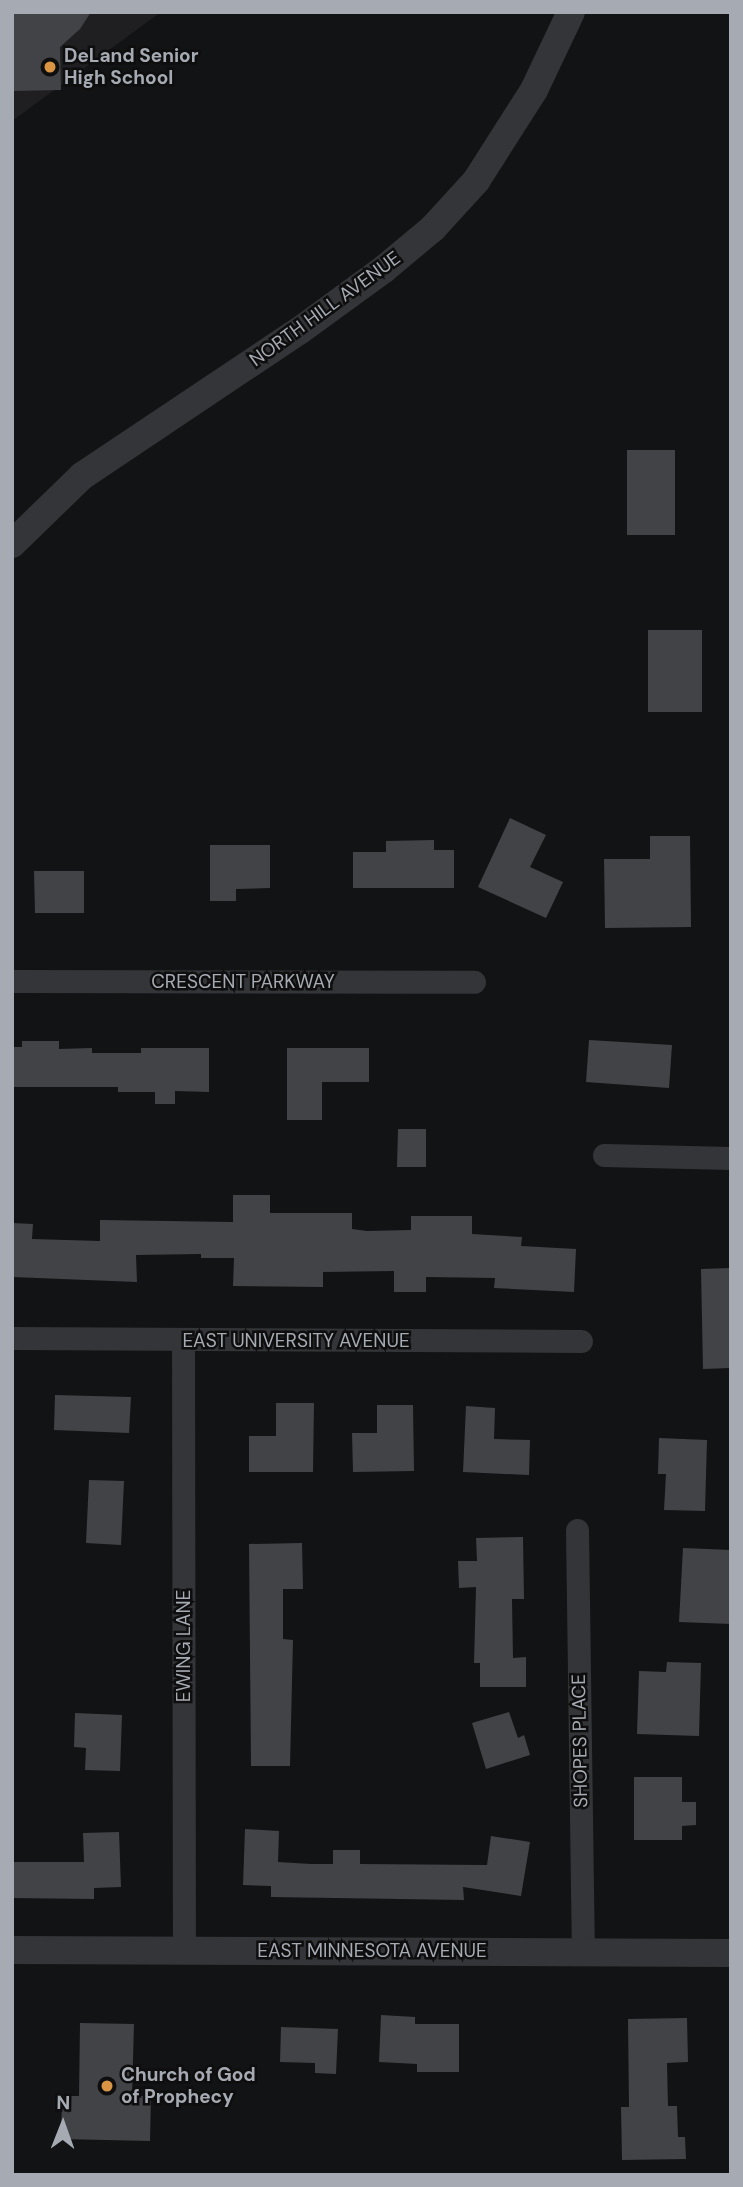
<!DOCTYPE html>
<html>
<head>
<meta charset="utf-8">
<style>
	body { margin:0 }
	#map { position:relative; width:743px; height:2187px; overflow:hidden; background:#121314; font-family:"DM Sans",sans-serif }
	div>[style] { position:absolute }
	.built>* { inset:0; background:#1f1f21 }
	.building>* { inset:0; background:#424347 }
	.minor>* { height:23px; margin:-11.5px; padding:0 11.5px; transform-origin:11.5px; border-radius:11.5px; background:#343538 }
	.tertiary>* { height:28px; margin:-14px; padding:0 14px; transform-origin:14px; border-radius:14px; background:#343538 }
	.dots>* { width:19px; height:19px; translate:-50% -50%; box-sizing:border-box; border:4px solid #0e0e0f; border-radius:50% }
	span { translate:-50% -50%; white-space:nowrap; text-align:center; line-height:1.15; -webkit-text-stroke:5px #0e0e0f; paint-order:stroke }
	.poi-label { font-size:19px; color:#a6abb3; font-weight:700 }
	.left { translate:0 -50%; text-align:left }
	.street-label { font-size:19px; color:#a6abb3 }
	.frame { position:absolute; inset:0; border:14px solid #a6abb3; pointer-events:none }
	.north { position:absolute; left:28px; top:2089px; width:70px; height:70px; -webkit-text-stroke:5px #0e0e0f; paint-order:stroke; rotate:1deg; font-size:19px; font-weight:700; line-height:28px; text-align:center; color:#a6abb3 }
	.north::after { content:''; display:block; margin:auto; width:24px; height:32px; background:#a6abb3; clip-path:polygon(50% 0,100% 100%,50% 72%,0 100%) }
</style>
</head>
<body>
<div id="map">
	<div class="built">
		<div style="clip-path:polygon(12px 12px,161px 12px,12px 121px)"></div>
	</div>
	<div class="building">
		<div style="clip-path:polygon(12px 12px,91px 12px,80px 29px,60px 47px,61px 90px,12px 91px)"></div>
		<div style="clip-path:polygon(627px 450px,675px 450px,675px 535px,627px 535px)"></div>
		<div style="clip-path:polygon(648px 630px,702px 630px,702px 712px,648px 712px)"></div>
		<div style="clip-path:polygon(510px 818px,546px 835px,530px 867px,563px 882px,546px 918px,478px 887px)"></div>
		<div style="clip-path:polygon(650px 836px,690px 836px,691px 927px,605px 928px,604px 859px,650px 859px)"></div>
		<div style="clip-path:polygon(434px 840px,434px 850px,454px 850px,454px 888px,353px 888px,353px 852px,386px 852px,386px 841px)"></div>
		<div style="clip-path:polygon(210px 845px,270px 845px,270px 888px,236px 889px,236px 901px,210px 901px)"></div>
		<div style="clip-path:polygon(34px 871px,84px 871px,84px 913px,35px 913px)"></div>
		<div style="clip-path:polygon(589px 1040px,672px 1045px,669px 1088px,586px 1082px)"></div>
		<div style="clip-path:polygon(22px 1041px,59px 1041px,59px 1049px,92px 1048px,92px 1053px,141px 1053px,141px 1048px,209px 1048px,209px 1092px,175px 1091px,175px 1104px,155px 1104px,155px 1092px,118px 1092px,118px 1087px,12px 1087px,12px 1047px,22px 1047px)"></div>
		<div style="clip-path:polygon(287px 1048px,369px 1048px,369px 1082px,322px 1082px,322px 1120px,287px 1120px)"></div>
		<div style="clip-path:polygon(398px 1129px,426px 1129px,426px 1167px,397px 1167px)"></div>
		<div style="clip-path:polygon(233px 1195px,270px 1195px,270px 1213px,352px 1213px,352px 1229px,367px 1231px,411px 1230px,411px 1216px,472px 1216px,472px 1234px,522px 1237px,521px 1246px,576px 1249px,574px 1292px,494px 1288px,495px 1278px,426px 1277px,426px 1292px,394px 1292px,394px 1271px,323px 1272px,323px 1287px,233px 1286px,234px 1258px,201px 1258px,201px 1254px,136px 1255px,137px 1282px,12px 1277px,12px 1223px,33px 1224px,32px 1239px,100px 1241px,100px 1220px,233px 1222px)"></div>
		<div style="clip-path:polygon(731px 1268px,731px 1368px,703px 1369px,701px 1269px)"></div>
		<div style="clip-path:polygon(55px 1395px,131px 1397px,129px 1433px,54px 1430px)"></div>
		<div style="clip-path:polygon(276px 1403px,314px 1403px,313px 1472px,249px 1472px,249px 1436px,276px 1436px)"></div>
		<div style="clip-path:polygon(377px 1405px,413px 1405px,414px 1471px,353px 1472px,352px 1433px,377px 1433px)"></div>
		<div style="clip-path:polygon(466px 1406px,495px 1408px,494px 1439px,530px 1440px,529px 1475px,463px 1472px)"></div>
		<div style="clip-path:polygon(659px 1438px,707px 1440px,705px 1511px,664px 1510px,666px 1474px,658px 1474px)"></div>
		<div style="clip-path:polygon(89px 1480px,124px 1481px,121px 1545px,86px 1543px)"></div>
		<div style="clip-path:polygon(523px 1537px,524px 1599px,512px 1599px,513px 1658px,526px 1657px,526px 1687px,480px 1687px,480px 1663px,474px 1663px,476px 1587px,459px 1588px,458px 1561px,477px 1561px,476px 1538px)"></div>
		<div style="clip-path:polygon(302px 1543px,303px 1589px,283px 1589px,283px 1639px,293px 1640px,290px 1766px,251px 1766px,249px 1544px)"></div>
		<div style="clip-path:polygon(683px 1548px,731px 1550px,731px 1624px,679px 1622px)"></div>
		<div style="clip-path:polygon(667px 1662px,701px 1663px,699px 1736px,637px 1734px,639px 1671px,666px 1672px)"></div>
		<div style="clip-path:polygon(509px 1712px,518px 1738px,524px 1735px,530px 1755px,486px 1769px,472px 1723px)"></div>
		<div style="clip-path:polygon(75px 1713px,122px 1715px,120px 1771px,85px 1770px,86px 1748px,74px 1747px)"></div>
		<div style="clip-path:polygon(634px 1777px,682px 1777px,682px 1802px,696px 1802px,696px 1825px,682px 1826px,682px 1840px,634px 1840px)"></div>
		<div style="clip-path:polygon(245px 1829px,279px 1831px,278px 1862px,311px 1864px,333px 1864px,333px 1850px,360px 1850px,360px 1864px,487px 1865px,491px 1836px,530px 1842px,521px 1896px,463px 1887px,464px 1900px,271px 1897px,271px 1886px,243px 1885px)"></div>
		<div style="clip-path:polygon(119px 1832px,121px 1887px,94px 1888px,94px 1899px,12px 1898px,12px 1862px,84px 1862px,83px 1833px)"></div>
		<div style="clip-path:polygon(381px 2015px,415px 2017px,415px 2024px,459px 2024px,459px 2072px,417px 2072px,417px 2064px,379px 2062px)"></div>
		<div style="clip-path:polygon(687px 2018px,688px 2062px,667px 2063px,668px 2106px,677px 2106px,678px 2137px,685px 2137px,686px 2159px,622px 2160px,621px 2107px,629px 2107px,628px 2019px)"></div>
		<div style="clip-path:polygon(80px 2023px,134px 2024px,132px 2096px,151px 2096px,150px 2141px,61px 2139px,62px 2096px,79px 2096px)"></div>
		<div style="clip-path:polygon(281px 2027px,338px 2029px,336px 2074px,315px 2073px,315px 2063px,280px 2062px)"></div>
	</div>
	<div class="minor">
		<div style="left:12px;top:981px;width:462px;rotate:0.1deg"></div>
		<div style="left:604px;top:1155px;width:127px;rotate:1.4deg"></div>
		<div style="left:12px;top:1338px;width:569px;rotate:0.3deg"></div>
		<div style="left:183px;top:1341px;width:610px;rotate:89.91deg"></div>
		<div style="left:577px;top:1530px;width:422px;rotate:89.2deg"></div>
	</div>
	<div class="tertiary">
		<div style="left:12px;top:544px;width:98px;rotate:-44.2deg"></div>
		<div style="left:82px;top:476px;width:261px;rotate:-33.8deg"></div>
		<div style="left:299px;top:331px;width:105px;rotate:-36.1deg"></div>
		<div style="left:384px;top:269px;width:64px;rotate:-39.9deg"></div>
		<div style="left:433px;top:228px;width:64px;rotate:-47.5deg"></div>
		<div style="left:476px;top:181px;width:108px;rotate:-57.5deg"></div>
		<div style="left:534px;top:90px;width:86px;rotate:-64.6deg"></div>
		<div style="left:12px;top:1950px;width:719px;rotate:0.24deg"></div>
	</div>
	<div class="dots">
		<div style="left:50px;top:67px;background:#da9544"></div>
		<div style="left:107px;top:2086px;background:#da9544"></div>
	</div>
	<div class="poi-label">
		<span class="left" style="left:64px;top:67px">DeLand Senior<br>High School</span>
		<span class="left" style="left:121px;top:2086px">Church of God<br>of Prophecy</span>
	</div>
	<div class="street-label">
		<span style="left:325px;top:309px;rotate:-36deg">NORTH HILL AVENUE</span>
		<span style="left:243px;top:982px">CRESCENT PARKWAY</span>
		<span style="left:296px;top:1341px">EAST UNIVERSITY AVENUE</span>
		<span style="left:184px;top:1646px;rotate:-90deg">EWING LANE</span>
		<span style="left:580px;top:1741px;rotate:-91deg">SHOPES PLACE</span>
		<span style="left:372px;top:1951px">EAST MINNESOTA AVENUE</span>
	</div>
	<div class="frame"></div>
	<div class="north">N</div>
</div>
</body>
</html>
